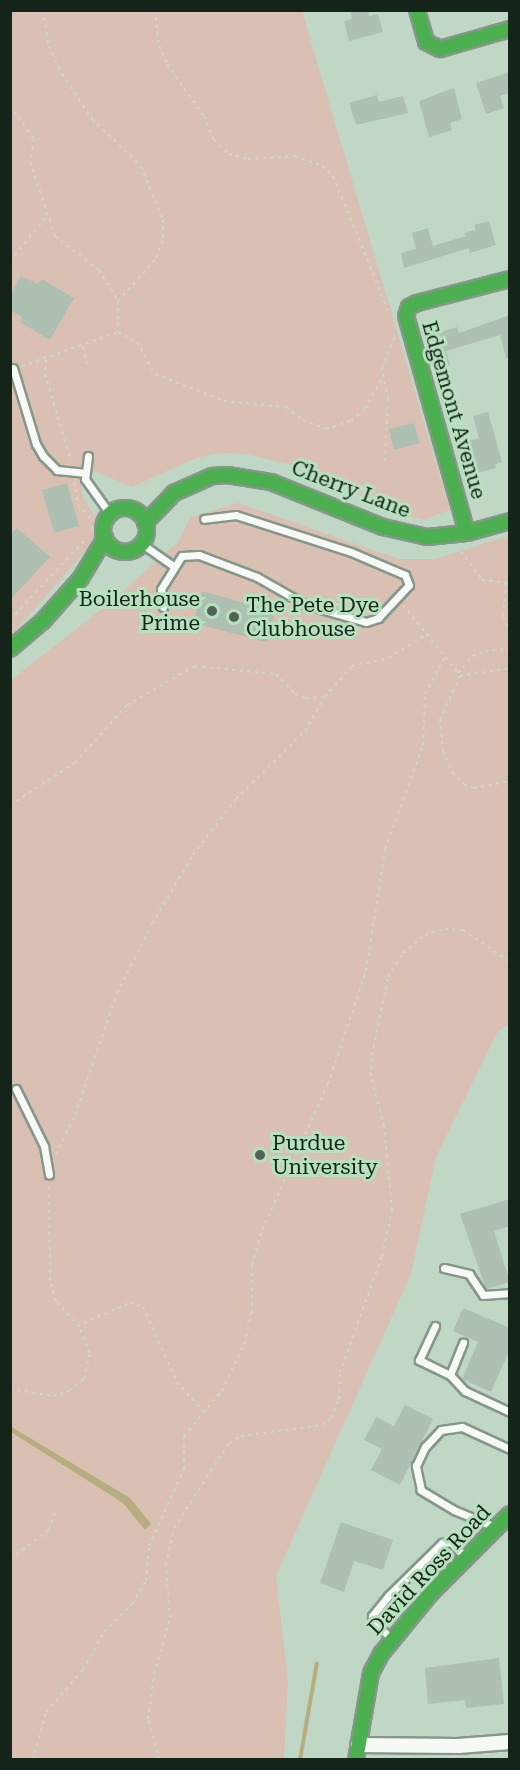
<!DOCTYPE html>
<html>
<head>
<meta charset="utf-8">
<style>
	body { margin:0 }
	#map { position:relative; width:520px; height:1770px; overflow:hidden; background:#c0d7c5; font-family:"Roboto Serif",serif }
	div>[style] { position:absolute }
	.green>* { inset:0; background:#dac0b2 }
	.water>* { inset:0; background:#b6ae7f }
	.stream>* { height:4px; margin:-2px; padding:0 2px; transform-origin:2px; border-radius:2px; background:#b6ae7f }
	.building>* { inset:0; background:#aec0b2 }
	.path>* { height:2px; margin-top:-1px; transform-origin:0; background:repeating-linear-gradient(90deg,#ccd4ce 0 3px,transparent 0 7.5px) }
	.roads { filter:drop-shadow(2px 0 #859789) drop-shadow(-2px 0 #859789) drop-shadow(0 2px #859789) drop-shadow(0 -2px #859789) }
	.lane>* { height:7px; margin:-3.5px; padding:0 3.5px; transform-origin:3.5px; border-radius:3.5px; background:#f6f9f6 }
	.street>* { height:14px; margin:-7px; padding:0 7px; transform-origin:7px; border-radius:7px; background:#f6f9f6 }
	.fast>* { height:14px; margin:-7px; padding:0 7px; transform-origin:7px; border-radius:7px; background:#4caf50 }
	.fast>.ring { margin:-7px; padding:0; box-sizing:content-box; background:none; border:14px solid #4caf50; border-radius:50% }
	.dots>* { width:16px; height:16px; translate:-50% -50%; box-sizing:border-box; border:3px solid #b7e0bf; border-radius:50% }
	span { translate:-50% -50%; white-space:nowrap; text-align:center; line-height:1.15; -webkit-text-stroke:6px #b7e0bf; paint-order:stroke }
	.street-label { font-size:21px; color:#152418 }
	.poi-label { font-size:21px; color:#152418 }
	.right { translate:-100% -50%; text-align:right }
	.left { translate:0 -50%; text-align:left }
	.frame { position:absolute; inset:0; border:12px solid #152418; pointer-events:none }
</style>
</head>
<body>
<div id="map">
	<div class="green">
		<div style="clip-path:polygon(11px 11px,302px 11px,450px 510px,423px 520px,395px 513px,307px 469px,246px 454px,217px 453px,194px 459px,132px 487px,97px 472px,80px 476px,83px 498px,97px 519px,97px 532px,84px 552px,11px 636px)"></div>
		<div style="clip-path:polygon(238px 503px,399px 559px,434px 559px,509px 536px,509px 1024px,498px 1031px,436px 1157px,411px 1274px,276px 1576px,288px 1681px,284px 1759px,11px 1759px,11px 680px,107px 605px,178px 542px,191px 517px)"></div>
	</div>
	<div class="water">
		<div style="clip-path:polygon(10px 1426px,130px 1498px,151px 1524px,145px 1530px,123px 1503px,11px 1432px)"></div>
	</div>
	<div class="stream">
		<div style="left:300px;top:1760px;width:98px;rotate:-80.1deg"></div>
	</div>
	<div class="building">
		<div style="clip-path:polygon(350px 10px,368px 10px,369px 16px,378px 14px,383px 32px,349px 41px,344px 21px,352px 19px)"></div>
		<div style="clip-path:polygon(510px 72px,510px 93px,500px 96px,504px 108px,486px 114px,476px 83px)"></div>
		<div style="clip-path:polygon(454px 88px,462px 119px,450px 123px,452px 130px,429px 137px,419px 101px)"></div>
		<div style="clip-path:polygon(377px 95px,379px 102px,403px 96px,408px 113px,356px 125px,349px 103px)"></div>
		<div style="clip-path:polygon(489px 221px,496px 245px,470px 253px,469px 248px,404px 268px,401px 253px,416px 249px,412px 233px,428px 228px,433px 246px,466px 236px,464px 233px,476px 230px,474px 225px)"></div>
		<div style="clip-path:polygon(21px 276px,38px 284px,42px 279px,74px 298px,50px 340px,20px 322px,22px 317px,10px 310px,10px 295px)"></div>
		<div style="clip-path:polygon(510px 315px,510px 358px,506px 358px,500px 335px,446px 351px,450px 365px,436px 369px,426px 337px,457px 327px,459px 333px)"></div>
		<div style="clip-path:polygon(488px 412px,502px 462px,495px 464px,496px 468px,477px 473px,468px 441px,479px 438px,473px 416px)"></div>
		<div style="clip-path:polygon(414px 423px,420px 443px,394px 450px,389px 429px)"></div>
		<div style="clip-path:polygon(67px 483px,79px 526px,54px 533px,42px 490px)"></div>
		<div style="clip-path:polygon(17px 528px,50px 557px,10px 600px,10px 535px)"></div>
		<div style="clip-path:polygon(202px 591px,275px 611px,267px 642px,193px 623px)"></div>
		<div style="clip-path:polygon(510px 1199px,510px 1226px,494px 1231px,510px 1282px,486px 1289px,460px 1214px)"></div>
		<div style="clip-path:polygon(463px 1308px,510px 1328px,510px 1349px,491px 1392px,462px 1379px,478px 1342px,453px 1331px)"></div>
		<div style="clip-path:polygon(405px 1405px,433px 1419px,400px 1485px,371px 1470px,382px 1449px,364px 1440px,376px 1417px,394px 1426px)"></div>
		<div style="clip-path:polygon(341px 1522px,393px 1540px,383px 1570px,354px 1561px,344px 1592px,320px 1583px)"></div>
		<div style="clip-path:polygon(499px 1658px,504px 1704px,466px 1708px,465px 1700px,428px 1704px,425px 1668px)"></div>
	</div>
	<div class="path">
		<div style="left:43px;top:10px;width:36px;rotate:81deg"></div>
		<div style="left:49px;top:46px;width:31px;rotate:65deg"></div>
		<div style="left:62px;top:74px;width:54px;rotate:56.3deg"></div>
		<div style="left:92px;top:119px;width:68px;rotate:43.8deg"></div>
		<div style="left:141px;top:166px;width:58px;rotate:67.8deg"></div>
		<div style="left:163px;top:220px;width:21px;rotate:90deg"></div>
		<div style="left:163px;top:241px;width:21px;rotate:113deg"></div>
		<div style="left:155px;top:260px;width:55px;rotate:132.1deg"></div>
		<div style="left:118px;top:301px;width:31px;rotate:90deg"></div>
		<div style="left:118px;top:332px;width:21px;rotate:28deg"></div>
		<div style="left:137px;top:342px;width:37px;rotate:61deg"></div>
		<div style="left:155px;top:374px;width:74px;rotate:21.4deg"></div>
		<div style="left:224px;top:401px;width:62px;rotate:5.5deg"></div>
		<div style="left:286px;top:407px;width:21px;rotate:37deg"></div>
		<div style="left:303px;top:420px;width:25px;rotate:21deg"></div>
		<div style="left:326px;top:429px;width:26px;rotate:-18deg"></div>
		<div style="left:351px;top:421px;width:18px;rotate:-41deg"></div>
		<div style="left:365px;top:409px;width:33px;rotate:-61deg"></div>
		<div style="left:155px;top:10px;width:36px;rotate:84deg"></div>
		<div style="left:159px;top:46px;width:20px;rotate:66deg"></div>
		<div style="left:167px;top:64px;width:64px;rotate:54.6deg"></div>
		<div style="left:204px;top:116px;width:26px;rotate:67deg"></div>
		<div style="left:214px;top:140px;width:21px;rotate:43deg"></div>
		<div style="left:229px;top:154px;width:20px;rotate:15deg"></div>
		<div style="left:248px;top:159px;width:47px;rotate:-3.7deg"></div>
		<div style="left:295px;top:156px;width:29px;rotate:20deg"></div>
		<div style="left:322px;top:166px;width:15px;rotate:42deg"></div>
		<div style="left:333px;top:176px;width:150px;rotate:67.7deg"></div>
		<div style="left:10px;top:105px;width:42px;rotate:54.8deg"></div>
		<div style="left:34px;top:139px;width:23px;rotate:100deg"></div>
		<div style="left:30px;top:162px;width:78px;rotate:71.3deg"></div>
		<div style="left:55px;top:236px;width:56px;rotate:37.7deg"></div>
		<div style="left:99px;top:270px;width:36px;rotate:58deg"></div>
		<div style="left:10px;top:261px;width:58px;rotate:-50.6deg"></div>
		<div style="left:83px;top:347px;width:23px;rotate:75deg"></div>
		<div style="left:46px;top:360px;width:14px;rotate:94deg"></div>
		<div style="left:45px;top:374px;width:91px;rotate:73.4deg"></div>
		<div style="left:22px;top:366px;width:102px;rotate:-19.5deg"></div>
		<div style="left:385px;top:461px;width:62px;rotate:-87.2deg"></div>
		<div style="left:388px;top:399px;width:32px;rotate:-101deg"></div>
		<div style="left:382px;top:368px;width:35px;rotate:-68deg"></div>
		<div style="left:96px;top:476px;width:26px;rotate:32deg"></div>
		<div style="left:118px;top:490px;width:30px;rotate:8deg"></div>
		<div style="left:74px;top:482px;width:23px;rotate:80deg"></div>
		<div style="left:78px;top:505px;width:20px;rotate:45deg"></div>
		<div style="left:92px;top:519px;width:10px;rotate:90deg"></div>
		<div style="left:160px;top:543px;width:18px;rotate:-77deg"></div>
		<div style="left:461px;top:551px;width:36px;rotate:54deg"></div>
		<div style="left:482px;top:580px;width:28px;rotate:6deg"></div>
		<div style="left:506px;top:583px;width:34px;rotate:95deg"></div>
		<div style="left:503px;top:617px;width:15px;rotate:62deg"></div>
		<div style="left:96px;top:586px;width:29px;rotate:-36deg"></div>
		<div style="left:119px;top:569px;width:26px;rotate:-16deg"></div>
		<div style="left:403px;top:605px;width:90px;rotate:50.8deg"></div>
		<div style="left:10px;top:620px;width:108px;rotate:-46.9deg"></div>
		<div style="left:458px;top:673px;width:23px;rotate:-49deg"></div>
		<div style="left:473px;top:656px;width:13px;rotate:-23deg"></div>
		<div style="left:485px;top:651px;width:25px;rotate:-5deg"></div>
		<div style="left:460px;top:676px;width:47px;rotate:114.9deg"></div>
		<div style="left:440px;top:719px;width:32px;rotate:85deg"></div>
		<div style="left:443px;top:751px;width:23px;rotate:67deg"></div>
		<div style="left:452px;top:772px;width:17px;rotate:45deg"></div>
		<div style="left:464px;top:784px;width:11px;rotate:22deg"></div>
		<div style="left:474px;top:788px;width:37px;rotate:-11deg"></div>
		<div style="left:460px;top:676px;width:51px;rotate:-9.1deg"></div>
		<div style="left:10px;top:805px;width:77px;rotate:-32.9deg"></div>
		<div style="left:75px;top:763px;width:78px;rotate:-48.1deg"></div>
		<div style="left:127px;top:705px;width:78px;rotate:-29.8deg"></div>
		<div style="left:195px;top:666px;width:81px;rotate:5.6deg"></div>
		<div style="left:276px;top:674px;width:28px;rotate:46deg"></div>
		<div style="left:295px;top:694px;width:12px;rotate:20deg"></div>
		<div style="left:306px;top:698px;width:19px;rotate:-3deg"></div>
		<div style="left:56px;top:1154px;width:43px;rotate:-64deg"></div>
		<div style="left:75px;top:1115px;width:129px;rotate:-71deg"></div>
		<div style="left:117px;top:993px;width:77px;rotate:-63.1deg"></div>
		<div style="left:152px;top:924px;width:80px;rotate:-59.3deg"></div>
		<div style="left:193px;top:855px;width:71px;rotate:-52.5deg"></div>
		<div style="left:236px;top:799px;width:97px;rotate:-44.6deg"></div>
		<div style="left:305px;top:731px;width:39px;rotate:-60deg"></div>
		<div style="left:325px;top:697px;width:41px;rotate:-48.9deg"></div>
		<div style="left:352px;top:666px;width:38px;rotate:-12deg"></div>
		<div style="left:389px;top:658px;width:46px;rotate:-32.7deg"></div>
		<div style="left:77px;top:1326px;width:58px;rotate:-23.5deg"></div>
		<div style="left:130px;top:1303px;width:14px;rotate:17deg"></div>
		<div style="left:143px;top:1307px;width:82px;rotate:65.6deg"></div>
		<div style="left:177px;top:1382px;width:40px;rotate:48deg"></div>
		<div style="left:10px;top:1389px;width:44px;rotate:9.2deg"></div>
		<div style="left:53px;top:1396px;width:17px;rotate:-17deg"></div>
		<div style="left:69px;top:1391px;width:19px;rotate:-39deg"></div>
		<div style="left:84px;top:1379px;width:27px;rotate:-77deg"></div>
		<div style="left:90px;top:1353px;width:28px;rotate:-113deg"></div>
		<div style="left:79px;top:1327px;width:35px;rotate:-131deg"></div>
		<div style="left:56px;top:1301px;width:22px;rotate:-106deg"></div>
		<div style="left:50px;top:1280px;width:94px;rotate:-90.6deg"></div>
		<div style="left:10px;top:1559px;width:49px;rotate:-36.6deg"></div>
		<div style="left:49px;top:1530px;width:21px;rotate:-71deg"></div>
		<div style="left:456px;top:1702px;width:30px;rotate:84deg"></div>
		<div style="left:33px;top:1760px;width:50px;rotate:-74.8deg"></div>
		<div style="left:46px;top:1712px;width:56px;rotate:-48.6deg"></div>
		<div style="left:83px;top:1670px;width:43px;rotate:-61.1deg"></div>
		<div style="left:104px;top:1632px;width:40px;rotate:-45deg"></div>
		<div style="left:132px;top:1604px;width:27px;rotate:-59deg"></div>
		<div style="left:146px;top:1581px;width:35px;rotate:-85deg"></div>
		<div style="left:149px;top:1546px;width:85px;rotate:-65.6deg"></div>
		<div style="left:184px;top:1469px;width:33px;rotate:-90deg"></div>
		<div style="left:184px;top:1436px;width:59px;rotate:-49.8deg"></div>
		<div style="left:222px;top:1391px;width:52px;rotate:-64.9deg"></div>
		<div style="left:244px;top:1344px;width:32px;rotate:-76deg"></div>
		<div style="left:252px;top:1313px;width:48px;rotate:-90deg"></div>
		<div style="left:252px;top:1265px;width:36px;rotate:-74deg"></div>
		<div style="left:262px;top:1230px;width:160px;rotate:-65.7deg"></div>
		<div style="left:328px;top:1084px;width:119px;rotate:-71.4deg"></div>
		<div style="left:366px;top:971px;width:123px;rotate:-81.1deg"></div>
		<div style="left:385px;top:849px;width:111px;rotate:-69.9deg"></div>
		<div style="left:423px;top:745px;width:51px;rotate:-87.8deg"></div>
		<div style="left:425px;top:694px;width:42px;rotate:-61.6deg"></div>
		<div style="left:160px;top:1760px;width:43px;rotate:-106.3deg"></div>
		<div style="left:148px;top:1719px;width:45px;rotate:-82.4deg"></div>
		<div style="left:154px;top:1674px;width:58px;rotate:-74.1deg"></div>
		<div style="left:170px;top:1618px;width:53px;rotate:-94.3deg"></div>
		<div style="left:166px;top:1565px;width:38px;rotate:-78deg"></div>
		<div style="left:174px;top:1528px;width:101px;rotate:-57.1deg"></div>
		<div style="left:229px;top:1443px;width:14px;rotate:-30deg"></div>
		<div style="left:241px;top:1436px;width:82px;rotate:-7.7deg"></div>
		<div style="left:322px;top:1425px;width:11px;rotate:-38deg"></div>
		<div style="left:331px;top:1418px;width:21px;rotate:-67deg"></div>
		<div style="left:339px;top:1399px;width:26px;rotate:-88deg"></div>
		<div style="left:340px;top:1373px;width:124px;rotate:-70.3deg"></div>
		<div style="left:382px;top:1256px;width:47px;rotate:-77.7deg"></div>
		<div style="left:392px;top:1210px;width:84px;rotate:-95.4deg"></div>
		<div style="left:384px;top:1126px;width:52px;rotate:-104.6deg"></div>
		<div style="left:371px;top:1076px;width:21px;rotate:-87deg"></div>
		<div style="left:372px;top:1055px;width:80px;rotate:-78.4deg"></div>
		<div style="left:388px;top:977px;width:28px;rotate:-58deg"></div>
		<div style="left:403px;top:953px;width:28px;rotate:-39deg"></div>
		<div style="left:425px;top:935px;width:21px;rotate:-17deg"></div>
		<div style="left:445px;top:929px;width:18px;rotate:3deg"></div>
		<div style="left:463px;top:930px;width:57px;rotate:34.2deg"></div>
	</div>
	<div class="roads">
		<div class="lane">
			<div style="left:13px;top:368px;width:79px;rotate:73.2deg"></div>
			<div style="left:36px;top:444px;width:14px;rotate:60deg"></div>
			<div style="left:43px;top:456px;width:20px;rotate:45deg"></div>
			<div style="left:57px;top:470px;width:27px;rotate:6deg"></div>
			<div style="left:88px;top:456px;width:23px;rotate:97deg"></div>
			<div style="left:85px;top:479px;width:43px;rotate:54.5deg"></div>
			<div style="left:142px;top:544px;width:38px;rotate:35deg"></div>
			<div style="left:163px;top:607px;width:18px;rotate:-96deg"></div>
			<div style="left:161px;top:589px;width:39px;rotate:-58deg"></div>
			<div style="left:182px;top:556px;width:17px;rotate:-3deg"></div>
			<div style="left:199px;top:555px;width:62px;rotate:20.8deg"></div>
			<div style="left:257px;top:577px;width:56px;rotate:29.7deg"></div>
			<div style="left:306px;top:605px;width:62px;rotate:15.8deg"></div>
			<div style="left:366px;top:622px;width:13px;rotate:-18deg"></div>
			<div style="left:378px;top:618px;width:45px;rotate:-46.8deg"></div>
			<div style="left:409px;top:585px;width:11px;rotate:-112deg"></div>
			<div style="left:405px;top:575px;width:59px;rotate:-156.9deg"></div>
			<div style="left:351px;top:552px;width:121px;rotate:-162.2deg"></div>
			<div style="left:236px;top:515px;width:32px;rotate:173deg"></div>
			<div style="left:16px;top:1089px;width:64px;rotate:63.8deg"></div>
			<div style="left:44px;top:1146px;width:29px;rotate:80deg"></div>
			<div style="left:444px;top:1268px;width:26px;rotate:13deg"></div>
			<div style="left:469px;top:1274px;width:25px;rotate:56deg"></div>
			<div style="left:483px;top:1295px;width:27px;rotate:-4deg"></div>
			<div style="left:435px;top:1326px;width:38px;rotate:115deg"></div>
			<div style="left:419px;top:1360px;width:34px;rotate:26deg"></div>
			<div style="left:450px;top:1375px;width:22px;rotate:47deg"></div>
			<div style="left:465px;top:1391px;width:50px;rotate:25deg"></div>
			<div style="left:450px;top:1375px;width:35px;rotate:-68deg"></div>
			<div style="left:495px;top:1527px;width:44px;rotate:-157.5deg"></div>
			<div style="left:454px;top:1510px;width:39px;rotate:-149deg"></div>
			<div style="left:421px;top:1490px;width:25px;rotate:-102deg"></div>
			<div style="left:416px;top:1466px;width:21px;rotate:-65deg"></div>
			<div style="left:425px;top:1447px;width:23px;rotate:-47deg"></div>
			<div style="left:441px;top:1430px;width:21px;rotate:-8deg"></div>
			<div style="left:462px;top:1427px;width:53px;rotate:24.6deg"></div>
			<div style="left:392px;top:1639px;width:25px;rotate:-138deg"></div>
			<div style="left:373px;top:1622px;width:6px;rotate:-99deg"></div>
			<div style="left:372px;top:1616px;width:26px;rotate:-51deg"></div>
			<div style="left:388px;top:1596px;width:76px;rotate:-44.5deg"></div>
			<div style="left:442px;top:1543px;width:9px;rotate:-6deg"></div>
			<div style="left:451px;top:1542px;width:21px;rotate:47deg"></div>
		</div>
		<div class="street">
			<div style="left:358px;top:1745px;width:100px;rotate:0.6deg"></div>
			<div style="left:458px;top:1746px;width:52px;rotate:-4.4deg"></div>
		</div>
		<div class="fast">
			<div style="left:417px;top:10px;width:33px;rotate:74deg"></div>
			<div style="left:426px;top:42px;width:16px;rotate:27deg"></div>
			<div style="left:440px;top:49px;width:73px;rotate:-15.9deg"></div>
			<div class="ring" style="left:103px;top:508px;width:30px;height:30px"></div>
			<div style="left:145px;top:523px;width:42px;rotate:-46deg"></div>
			<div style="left:174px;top:493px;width:42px;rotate:-24.1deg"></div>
			<div style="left:212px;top:476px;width:15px;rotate:-4deg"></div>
			<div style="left:227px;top:475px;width:45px;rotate:9deg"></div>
			<div style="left:271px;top:482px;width:121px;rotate:21.9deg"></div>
			<div style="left:383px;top:527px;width:45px;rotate:12.8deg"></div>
			<div style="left:427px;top:537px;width:40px;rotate:-5.7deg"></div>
			<div style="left:467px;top:533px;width:45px;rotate:-15.6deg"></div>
			<div style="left:467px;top:533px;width:225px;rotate:-105.7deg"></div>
			<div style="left:406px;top:316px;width:9px;rotate:-72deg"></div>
			<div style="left:409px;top:307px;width:9px;rotate:-27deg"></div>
			<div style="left:417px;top:303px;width:96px;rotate:-14.5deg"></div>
			<div style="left:10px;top:649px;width:43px;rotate:-40.3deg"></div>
			<div style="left:43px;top:621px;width:57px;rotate:-48.5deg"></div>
			<div style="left:81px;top:578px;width:47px;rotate:-59deg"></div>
			<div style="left:356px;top:1760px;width:88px;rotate:-80.2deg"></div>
			<div style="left:371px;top:1673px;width:21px;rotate:-62deg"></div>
			<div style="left:381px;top:1654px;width:80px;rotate:-50.6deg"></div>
			<div style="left:432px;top:1592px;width:110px;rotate:-45deg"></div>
		</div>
	</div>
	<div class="dots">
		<div style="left:212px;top:611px;background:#516355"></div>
		<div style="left:234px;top:617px;background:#516355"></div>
		<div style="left:260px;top:1155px;background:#516355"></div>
	</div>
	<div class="street-label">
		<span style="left:454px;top:410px;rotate:74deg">Edgemont Avenue</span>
		<span style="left:351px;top:489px;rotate:21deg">Cherry Lane</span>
		<span style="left:429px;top:1570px;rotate:-47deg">David Ross Road</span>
	</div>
	<div class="poi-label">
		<span class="right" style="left:200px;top:611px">Boilerhouse<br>Prime</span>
		<span class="left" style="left:246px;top:617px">The Pete Dye<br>Clubhouse</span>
		<span class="left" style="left:272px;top:1155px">Purdue<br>University</span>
	</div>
	<div class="frame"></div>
</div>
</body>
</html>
